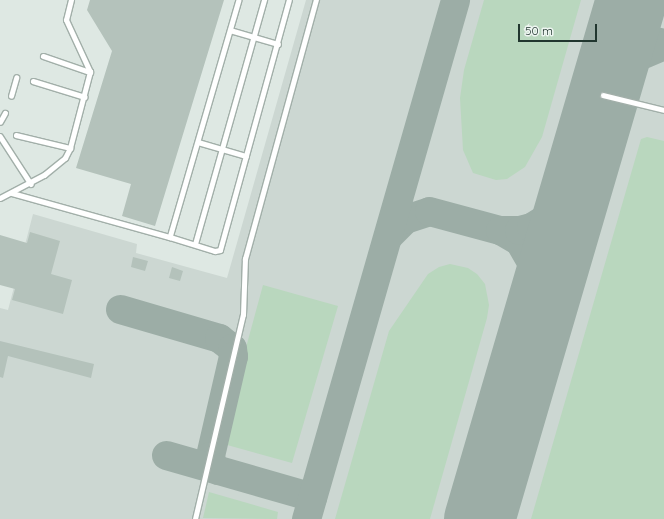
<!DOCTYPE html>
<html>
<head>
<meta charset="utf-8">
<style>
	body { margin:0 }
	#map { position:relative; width:664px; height:519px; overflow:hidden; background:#dee8e3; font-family:Quicksand,sans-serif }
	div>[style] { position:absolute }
	.built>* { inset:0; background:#ccd7d2 }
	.green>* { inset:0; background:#b9d7be }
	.taxiway>* { height:29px; margin:-14.5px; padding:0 14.5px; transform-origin:14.5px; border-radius:14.5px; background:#9cada6 }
	.runway>* { height:71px; margin:-35.5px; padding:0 35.5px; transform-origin:35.5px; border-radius:35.5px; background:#9cada6 }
	.building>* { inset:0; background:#b4c2bb }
	.roads { filter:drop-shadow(1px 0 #a2afa9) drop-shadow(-1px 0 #a2afa9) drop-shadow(0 1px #a2afa9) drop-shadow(0 -1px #a2afa9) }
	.service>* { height:4.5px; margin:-2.25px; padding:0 2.25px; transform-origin:2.25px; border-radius:2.25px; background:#fff }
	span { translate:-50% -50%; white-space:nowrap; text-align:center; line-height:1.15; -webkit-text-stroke:3px #eef5f1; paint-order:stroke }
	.scale { position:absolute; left:518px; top:24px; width:79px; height:18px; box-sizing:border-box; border:2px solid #21362f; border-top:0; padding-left:5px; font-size:12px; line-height:14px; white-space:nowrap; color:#21362f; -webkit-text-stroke:3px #eef5f1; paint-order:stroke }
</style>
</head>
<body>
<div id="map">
	<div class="built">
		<div style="clip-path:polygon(306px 0,664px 0,664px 519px,0 519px,0 308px,8px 310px,33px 214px,137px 244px,136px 253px,227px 278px)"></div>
	</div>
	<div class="green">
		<div style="clip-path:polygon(484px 0,581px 0,542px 137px,525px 167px,507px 179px,496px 180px,473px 173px,463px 150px,460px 98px,464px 70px)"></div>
		<div style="clip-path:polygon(647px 137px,664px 141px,664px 519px,531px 519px,641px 139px)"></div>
		<div style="clip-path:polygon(450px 264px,468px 268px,477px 274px,485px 284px,489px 305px,487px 318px,430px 519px,335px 519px,389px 331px,428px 274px,439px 267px)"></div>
		<div style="clip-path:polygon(263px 285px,338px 306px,292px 463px,220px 443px)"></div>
		<div style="clip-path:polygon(209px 492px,278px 512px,277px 519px,203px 518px)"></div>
	</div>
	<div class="taxiway">
		<div style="left:631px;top:0;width:14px;rotate:90deg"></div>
		<div style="left:631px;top:14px;width:16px;rotate:68deg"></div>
		<div style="left:637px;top:29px;width:17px;rotate:40deg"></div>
		<div style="left:650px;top:40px;width:14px;rotate:12deg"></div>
		<div style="left:603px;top:95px;width:23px;rotate:-61deg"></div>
		<div style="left:614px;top:75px;width:21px;rotate:-45deg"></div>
		<div style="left:629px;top:60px;width:38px;rotate:-23deg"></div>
		<div style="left:500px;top:230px;width:22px;rotate:30deg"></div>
		<div style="left:519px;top:241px;width:34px;rotate:60deg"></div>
		<div style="left:536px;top:271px;width:26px;rotate:81deg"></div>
		<div style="left:540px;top:297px;width:21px;rotate:93deg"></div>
		<div style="left:388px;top:236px;width:24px;rotate:-45deg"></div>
		<div style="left:405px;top:219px;width:25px;rotate:-18deg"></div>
		<div style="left:429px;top:211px;width:73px;rotate:15deg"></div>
		<div style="left:500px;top:230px;width:19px"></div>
		<div style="left:519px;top:230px;width:12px;rotate:-14deg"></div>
		<div style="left:531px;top:227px;width:25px;rotate:-32deg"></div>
		<div style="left:552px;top:214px;width:11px;rotate:-45deg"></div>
		<div style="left:560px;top:206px;width:42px;rotate:-58.6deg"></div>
		<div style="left:120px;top:309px;width:103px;rotate:16.3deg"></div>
		<div style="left:219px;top:338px;width:16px;rotate:38deg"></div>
		<div style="left:232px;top:348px;width:8px;rotate:83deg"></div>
		<div style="left:233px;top:356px;width:103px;rotate:103deg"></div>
		<div style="left:210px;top:456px;width:10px;rotate:79deg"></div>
		<div style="left:212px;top:466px;width:7px;rotate:34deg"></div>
		<div style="left:166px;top:455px;width:152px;rotate:16deg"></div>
		<div style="left:306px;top:519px;width:540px;rotate:-73.98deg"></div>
	</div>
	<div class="runway">
		<div style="left:479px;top:519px;width:541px;rotate:-73.68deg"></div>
	</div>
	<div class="building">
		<div style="clip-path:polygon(90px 0,224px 0,155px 226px,122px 216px,131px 184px,76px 168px,112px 51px,87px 10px)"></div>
		<div style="clip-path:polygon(30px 232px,60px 241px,51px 274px,72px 280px,63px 314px,12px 300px,15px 289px,0 285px,0 235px,27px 243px)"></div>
		<div style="clip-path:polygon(133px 257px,148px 261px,145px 271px,131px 267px)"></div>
		<div style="clip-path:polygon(172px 267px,183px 271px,180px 281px,169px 278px)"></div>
		<div style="clip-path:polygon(0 341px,94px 364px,91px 378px,8px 356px,3px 378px,0 377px)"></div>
	</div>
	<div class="roads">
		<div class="service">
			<div style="left:239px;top:0;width:247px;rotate:106.2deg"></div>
			<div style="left:170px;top:237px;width:47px;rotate:17.3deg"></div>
			<div style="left:215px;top:251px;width:5px;rotate:-11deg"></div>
			<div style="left:220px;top:250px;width:259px;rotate:-74.6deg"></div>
			<div style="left:230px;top:30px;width:50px;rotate:16.3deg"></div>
			<div style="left:43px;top:56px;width:50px;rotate:18.8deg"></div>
			<div style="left:33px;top:81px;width:54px;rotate:17.1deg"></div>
			<div style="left:603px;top:95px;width:63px;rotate:13.8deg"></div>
			<div style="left:11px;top:96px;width:19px;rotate:-74deg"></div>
			<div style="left:0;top:122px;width:10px;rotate:-61deg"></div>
			<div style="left:16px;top:135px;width:56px;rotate:13.5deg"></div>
			<div style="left:0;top:136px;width:57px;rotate:57.1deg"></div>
			<div style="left:198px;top:142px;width:50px;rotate:16.3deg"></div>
			<div style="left:12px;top:193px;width:164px;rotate:15.6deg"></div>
			<div style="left:0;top:198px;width:50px;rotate:-27.6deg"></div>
			<div style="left:44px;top:175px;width:27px;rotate:-39deg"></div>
			<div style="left:65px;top:158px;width:11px;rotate:-63deg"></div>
			<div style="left:70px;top:148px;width:79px;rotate:-75.3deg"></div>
			<div style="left:90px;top:72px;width:57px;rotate:-114.8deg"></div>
			<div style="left:66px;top:20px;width:21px;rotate:-76deg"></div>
			<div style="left:195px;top:244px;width:254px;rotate:-74.2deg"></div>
			<div style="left:195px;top:519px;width:210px;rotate:-76.8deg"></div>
			<div style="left:243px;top:315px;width:56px;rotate:-88deg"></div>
			<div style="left:245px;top:259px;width:269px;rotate:-74.7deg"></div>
		</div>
	</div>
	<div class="scale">50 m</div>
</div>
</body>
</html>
